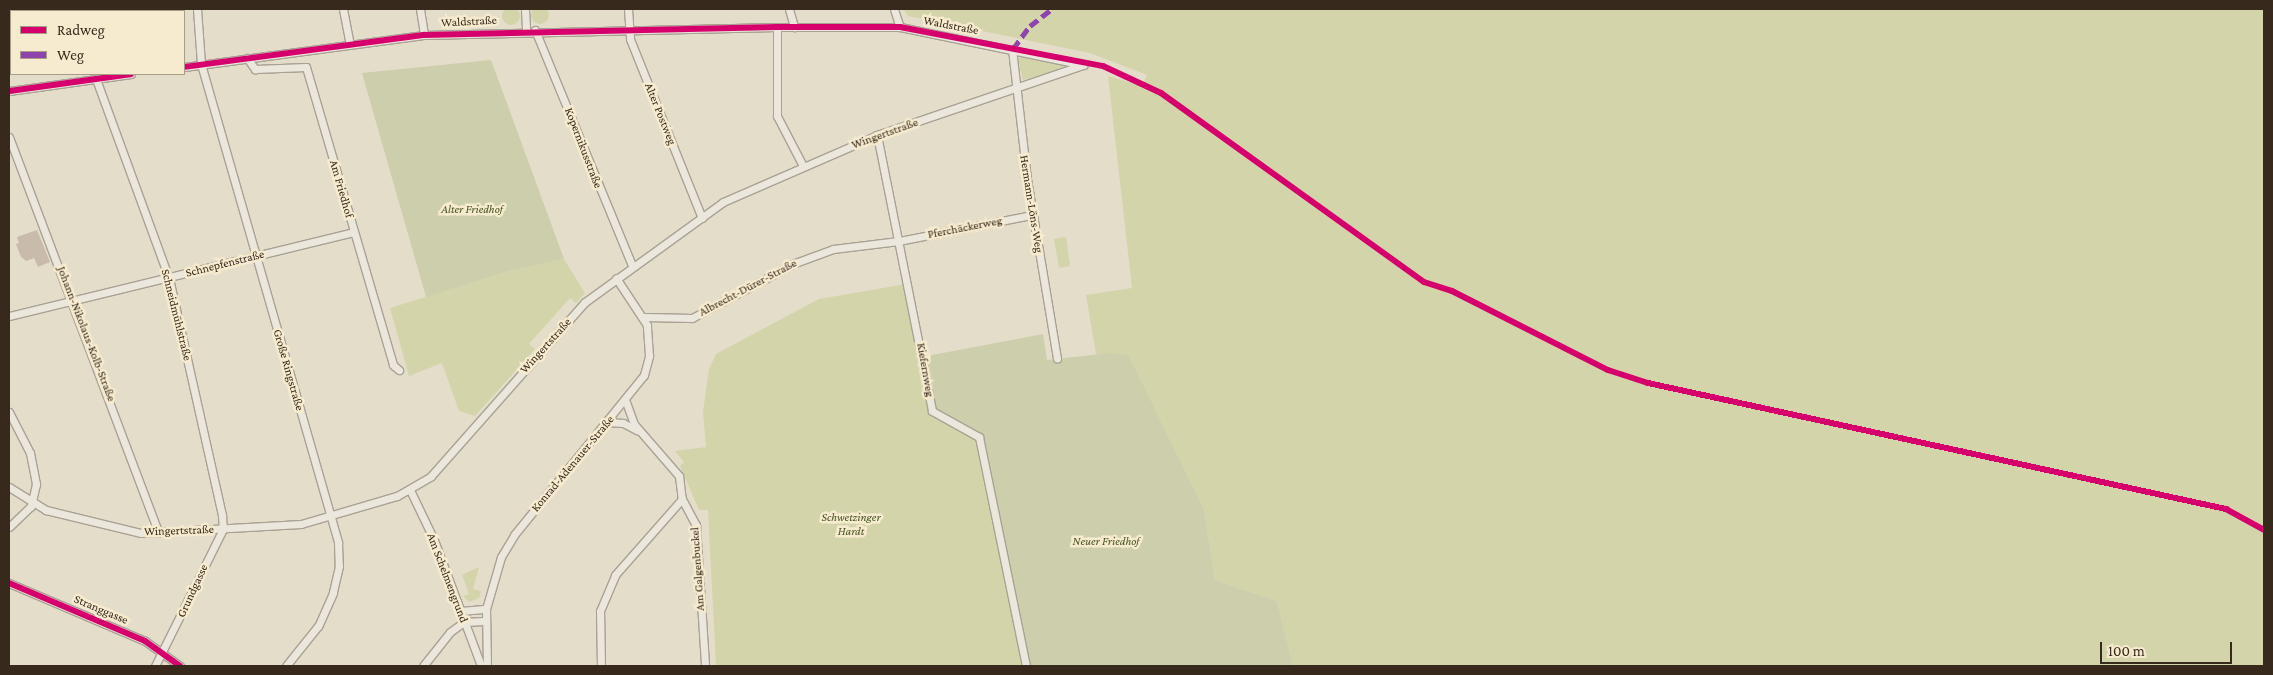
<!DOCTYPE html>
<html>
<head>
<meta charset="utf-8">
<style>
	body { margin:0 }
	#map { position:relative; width:2273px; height:675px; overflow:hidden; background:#e4ddca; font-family:"Crimson Pro",serif }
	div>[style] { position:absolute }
	.green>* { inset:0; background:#d4d4ab }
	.round { border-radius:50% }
	.cemetery>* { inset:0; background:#cdceab }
	.building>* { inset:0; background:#c8bbab }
	.roads { filter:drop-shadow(1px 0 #a9a194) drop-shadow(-1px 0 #a9a194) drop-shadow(0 1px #a9a194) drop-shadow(0 -1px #a9a194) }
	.minor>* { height:7px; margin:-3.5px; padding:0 3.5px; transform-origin:3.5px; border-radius:3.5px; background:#ece7dc }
	.quiet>* { height:5px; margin-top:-2.5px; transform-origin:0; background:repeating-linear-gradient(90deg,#8e44ad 0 10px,transparent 0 15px) }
	.cycleway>* { height:6px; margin:-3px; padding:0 3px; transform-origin:3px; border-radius:3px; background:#d6006c }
	span { translate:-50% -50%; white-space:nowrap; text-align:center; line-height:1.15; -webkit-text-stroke:5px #f6ebce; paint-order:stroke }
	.street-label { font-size:12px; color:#37291c }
	.park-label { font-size:12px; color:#475422; font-style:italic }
	.frame { position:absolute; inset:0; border:10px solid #37291c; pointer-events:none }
	.legend { position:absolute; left:10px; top:10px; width:175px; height:65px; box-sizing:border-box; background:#f6ebce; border:1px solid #aa9d87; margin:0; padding:6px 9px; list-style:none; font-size:15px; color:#37291c }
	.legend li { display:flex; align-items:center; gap:10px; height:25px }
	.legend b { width:25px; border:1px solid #aa9d87 }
	.scale { position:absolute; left:2100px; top:642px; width:132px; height:22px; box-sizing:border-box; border:2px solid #37291c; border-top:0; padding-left:6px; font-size:15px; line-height:18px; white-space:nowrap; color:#37291c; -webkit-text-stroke:4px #f6ebce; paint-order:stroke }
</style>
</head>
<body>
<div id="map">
	<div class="green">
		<div class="round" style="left:531px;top:6px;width:18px;height:18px"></div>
		<div class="round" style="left:502px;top:7px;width:18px;height:18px"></div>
		<div style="clip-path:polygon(903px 9px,2264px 9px,2264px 666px,1293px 666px,1277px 601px,1215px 580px,1204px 509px,1129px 356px,1096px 354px,1086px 295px,1132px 288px,1108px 76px,1142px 86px,1147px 75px,1090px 53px,908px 16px)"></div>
		<div style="clip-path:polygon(1022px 55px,1070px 66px,1023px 80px,1018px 60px)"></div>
		<div style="clip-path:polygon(1066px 237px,1070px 266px,1059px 268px,1054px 239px)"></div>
		<div style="clip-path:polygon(564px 259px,585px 293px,576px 303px,570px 298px,529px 344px,535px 349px,475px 416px,459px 411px,442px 363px,409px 376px,390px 308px,505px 272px)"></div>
		<div style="clip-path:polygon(906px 284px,930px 394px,980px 436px,1028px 666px,716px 666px,708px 510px,699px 510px,680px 466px,684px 462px,675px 451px,706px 447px,703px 412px,709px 369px,716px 354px,819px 299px)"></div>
		<div style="clip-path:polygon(479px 567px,473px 589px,481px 591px,479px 598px,469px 602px,463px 596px,469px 594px,462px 575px)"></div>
	</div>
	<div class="cemetery">
		<div style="clip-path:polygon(491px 60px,564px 259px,505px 272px,426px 297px,362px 73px)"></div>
		<div style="clip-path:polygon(1043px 334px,1047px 360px,1110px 353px,1129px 356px,1204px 509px,1215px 580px,1277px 601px,1293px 666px,1028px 666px,980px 436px,933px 410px,922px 357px)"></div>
	</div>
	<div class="building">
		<div style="clip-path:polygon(37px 230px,50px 262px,38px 267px,34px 258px,26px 261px,21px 257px,16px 244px,19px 243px,17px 237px)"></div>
	</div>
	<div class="roads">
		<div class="minor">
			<div style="left:197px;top:9px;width:55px;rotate:85.8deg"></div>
			<div style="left:201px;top:64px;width:498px;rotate:74deg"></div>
			<div style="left:338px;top:543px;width:23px;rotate:88deg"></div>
			<div style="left:339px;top:566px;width:28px;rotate:103deg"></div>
			<div style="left:333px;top:593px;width:36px;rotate:114deg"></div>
			<div style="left:318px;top:626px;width:51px;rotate:128.7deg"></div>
			<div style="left:343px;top:9px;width:36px;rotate:79deg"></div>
			<div style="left:420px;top:9px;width:26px;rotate:81deg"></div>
			<div style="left:525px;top:9px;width:21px;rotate:87deg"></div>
			<div style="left:628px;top:9px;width:30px;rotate:86deg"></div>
			<div style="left:630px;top:39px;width:193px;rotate:68.1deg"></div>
			<div style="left:789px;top:9px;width:19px;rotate:74deg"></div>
			<div style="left:894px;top:9px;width:19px;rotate:72deg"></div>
			<div style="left:777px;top:27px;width:89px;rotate:90deg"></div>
			<div style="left:777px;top:116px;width:56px;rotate:62.5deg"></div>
			<div style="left:535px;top:30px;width:254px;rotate:67.6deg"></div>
			<div style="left:1012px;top:49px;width:131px;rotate:83.4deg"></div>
			<div style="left:1027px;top:179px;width:182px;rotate:80.5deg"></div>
			<div style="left:247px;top:58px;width:14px;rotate:54deg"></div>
			<div style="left:255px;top:69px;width:51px;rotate:-2.2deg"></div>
			<div style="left:306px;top:67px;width:310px;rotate:73.7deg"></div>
			<div style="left:393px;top:365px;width:8px;rotate:40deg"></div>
			<div style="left:184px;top:67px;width:242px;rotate:-7.6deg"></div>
			<div style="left:424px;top:35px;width:353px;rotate:-1.3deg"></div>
			<div style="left:777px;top:27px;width:123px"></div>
			<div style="left:900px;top:27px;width:187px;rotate:11.7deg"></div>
			<div style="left:96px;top:79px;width:212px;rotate:69.9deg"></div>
			<div style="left:169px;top:278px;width:244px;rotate:77.4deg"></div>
			<div style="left:222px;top:516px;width:13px;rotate:86deg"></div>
			<div style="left:223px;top:529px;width:153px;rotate:116.4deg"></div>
			<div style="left:9px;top:91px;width:123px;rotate:-7.9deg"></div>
			<div style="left:877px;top:135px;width:281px;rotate:78.7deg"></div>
			<div style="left:932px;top:411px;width:54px;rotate:29deg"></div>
			<div style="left:979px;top:437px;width:234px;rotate:78.4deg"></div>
			<div style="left:9px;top:137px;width:423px;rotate:69.3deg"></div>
			<div style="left:9px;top:316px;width:355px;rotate:-13.7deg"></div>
			<div style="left:645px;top:317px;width:47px;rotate:1.2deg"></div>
			<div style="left:692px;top:318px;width:117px;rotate:-28.1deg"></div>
			<div style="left:795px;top:263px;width:40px;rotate:-20.2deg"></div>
			<div style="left:833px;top:249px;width:66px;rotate:-6.9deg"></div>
			<div style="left:899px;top:241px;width:136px;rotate:-11.1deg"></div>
			<div style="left:626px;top:402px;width:23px;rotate:70deg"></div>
			<div style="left:634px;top:424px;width:69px;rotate:49.1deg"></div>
			<div style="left:679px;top:476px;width:23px;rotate:83deg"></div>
			<div style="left:682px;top:499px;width:30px;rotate:62deg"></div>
			<div style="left:696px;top:525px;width:141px;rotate:86.3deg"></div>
			<div style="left:9px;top:412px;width:46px;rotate:62.9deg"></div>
			<div style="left:30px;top:453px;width:32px;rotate:79deg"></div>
			<div style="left:36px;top:484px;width:23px;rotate:103deg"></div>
			<div style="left:31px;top:506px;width:30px;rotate:136deg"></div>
			<div style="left:607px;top:422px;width:16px;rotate:4deg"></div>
			<div style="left:623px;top:423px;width:16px;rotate:27deg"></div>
			<div style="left:9px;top:487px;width:44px;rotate:31.9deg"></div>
			<div style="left:46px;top:510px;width:98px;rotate:13.6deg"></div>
			<div style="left:141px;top:533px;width:160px;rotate:-3.2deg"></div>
			<div style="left:301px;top:524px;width:100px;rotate:-16.3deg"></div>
			<div style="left:397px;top:496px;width:39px;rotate:-30deg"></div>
			<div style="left:431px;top:476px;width:232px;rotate:-48.5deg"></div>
			<div style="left:585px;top:302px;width:170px;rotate:-35.9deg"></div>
			<div style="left:723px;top:202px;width:168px;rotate:-23.5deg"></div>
			<div style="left:877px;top:135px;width:218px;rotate:-18.8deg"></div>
			<div style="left:410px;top:490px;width:55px;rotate:64.4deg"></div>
			<div style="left:434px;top:540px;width:134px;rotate:69.5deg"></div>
			<div style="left:9px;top:583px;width:148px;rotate:23.1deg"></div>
			<div style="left:145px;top:641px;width:43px;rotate:35.5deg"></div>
			<div style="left:461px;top:611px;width:25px;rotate:-5deg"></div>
			<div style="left:423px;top:666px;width:43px;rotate:-51.5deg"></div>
			<div style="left:450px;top:632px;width:17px;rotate:-36deg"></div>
			<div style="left:464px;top:622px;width:20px;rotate:-3deg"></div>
			<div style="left:487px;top:666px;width:57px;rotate:-91deg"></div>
			<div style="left:486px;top:609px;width:54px;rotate:-73.9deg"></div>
			<div style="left:501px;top:557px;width:26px;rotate:-59deg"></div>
			<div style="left:514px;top:535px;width:206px;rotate:-50.9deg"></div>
			<div style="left:644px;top:375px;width:20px;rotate:-75deg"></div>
			<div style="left:649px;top:356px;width:31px;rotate:-94deg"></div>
			<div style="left:647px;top:325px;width:56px;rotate:-123.4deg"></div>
			<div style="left:601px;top:666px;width:55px;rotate:-91deg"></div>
			<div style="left:600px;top:611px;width:39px;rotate:-67deg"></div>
			<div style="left:615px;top:575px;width:101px;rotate:-48.6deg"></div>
		</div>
	</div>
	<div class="quiet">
		<div style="left:1013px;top:49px;width:29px;rotate:-54deg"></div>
		<div style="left:1030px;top:26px;width:28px;rotate:-38deg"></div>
	</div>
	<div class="cycleway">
		<div style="left:184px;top:67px;width:242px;rotate:-7.6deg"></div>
		<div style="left:424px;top:35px;width:353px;rotate:-1.3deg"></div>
		<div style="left:777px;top:27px;width:123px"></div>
		<div style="left:900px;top:27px;width:207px;rotate:10.9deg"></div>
		<div style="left:1103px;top:66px;width:64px;rotate:25deg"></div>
		<div style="left:1161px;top:93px;width:324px;rotate:35.7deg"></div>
		<div style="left:1424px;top:282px;width:29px;rotate:18deg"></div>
		<div style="left:1452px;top:291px;width:175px;rotate:26.9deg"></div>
		<div style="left:1608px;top:370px;width:42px;rotate:18deg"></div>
		<div style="left:1648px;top:383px;width:592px;rotate:12.3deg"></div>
		<div style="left:2226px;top:509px;width:43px;rotate:28.9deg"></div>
		<div style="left:9px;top:91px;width:123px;rotate:-7.9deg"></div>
		<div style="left:9px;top:583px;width:148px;rotate:23.1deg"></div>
		<div style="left:145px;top:641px;width:43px;rotate:35.5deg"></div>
	</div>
	<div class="street-label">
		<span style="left:469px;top:22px;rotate:-3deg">Waldstraße</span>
		<span style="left:951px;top:26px;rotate:11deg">Waldstraße</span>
		<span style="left:660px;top:114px;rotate:68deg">Alter Postweg</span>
		<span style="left:885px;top:134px;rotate:-20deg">Wingertstraße</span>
		<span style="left:583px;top:148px;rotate:69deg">Kopernikusstraße</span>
		<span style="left:341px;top:189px;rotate:74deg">Am Friedhof</span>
		<span style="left:1031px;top:204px;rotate:81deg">Hermann-Löns-Weg</span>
		<span style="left:965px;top:228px;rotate:-11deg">Pferchäckerweg</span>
		<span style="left:225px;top:264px;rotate:-14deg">Schnepfenstraße</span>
		<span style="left:748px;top:288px;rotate:-28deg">Albrecht-Dürer-Straße</span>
		<span style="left:176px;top:315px;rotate:76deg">Schneidmühlstraße</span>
		<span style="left:86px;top:334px;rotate:69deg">Johann-Nikolaus-Kolb-Straße</span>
		<span style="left:546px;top:346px;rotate:-48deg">Wingertstraße</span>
		<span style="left:288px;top:370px;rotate:74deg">Große Ringstraße</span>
		<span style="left:925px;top:370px;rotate:80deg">Kiefernweg</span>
		<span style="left:573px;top:464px;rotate:-50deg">Konrad-Adenauer-Straße</span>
		<span style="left:179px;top:531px;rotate:-2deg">Wingertstraße</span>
		<span style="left:698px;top:569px;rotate:-94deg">Am Galgenbuckel</span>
		<span style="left:447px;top:578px;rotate:69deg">Am Schelmengrund</span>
		<span style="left:193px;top:591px;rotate:-65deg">Grundgasse</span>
		<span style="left:101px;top:610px;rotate:23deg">Stranggasse</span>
	</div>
	<div class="park-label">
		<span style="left:472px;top:210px">Alter Friedhof</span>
		<span style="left:851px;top:525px">Schwetzinger<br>Hardt</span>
		<span style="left:1106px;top:542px">Neuer Friedhof</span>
	</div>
	<div class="frame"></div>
	<ul class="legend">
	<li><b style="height:6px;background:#d6006c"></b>Radweg</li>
	<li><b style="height:6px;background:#8e44ad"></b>Weg</li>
	</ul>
	<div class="scale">100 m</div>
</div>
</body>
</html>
